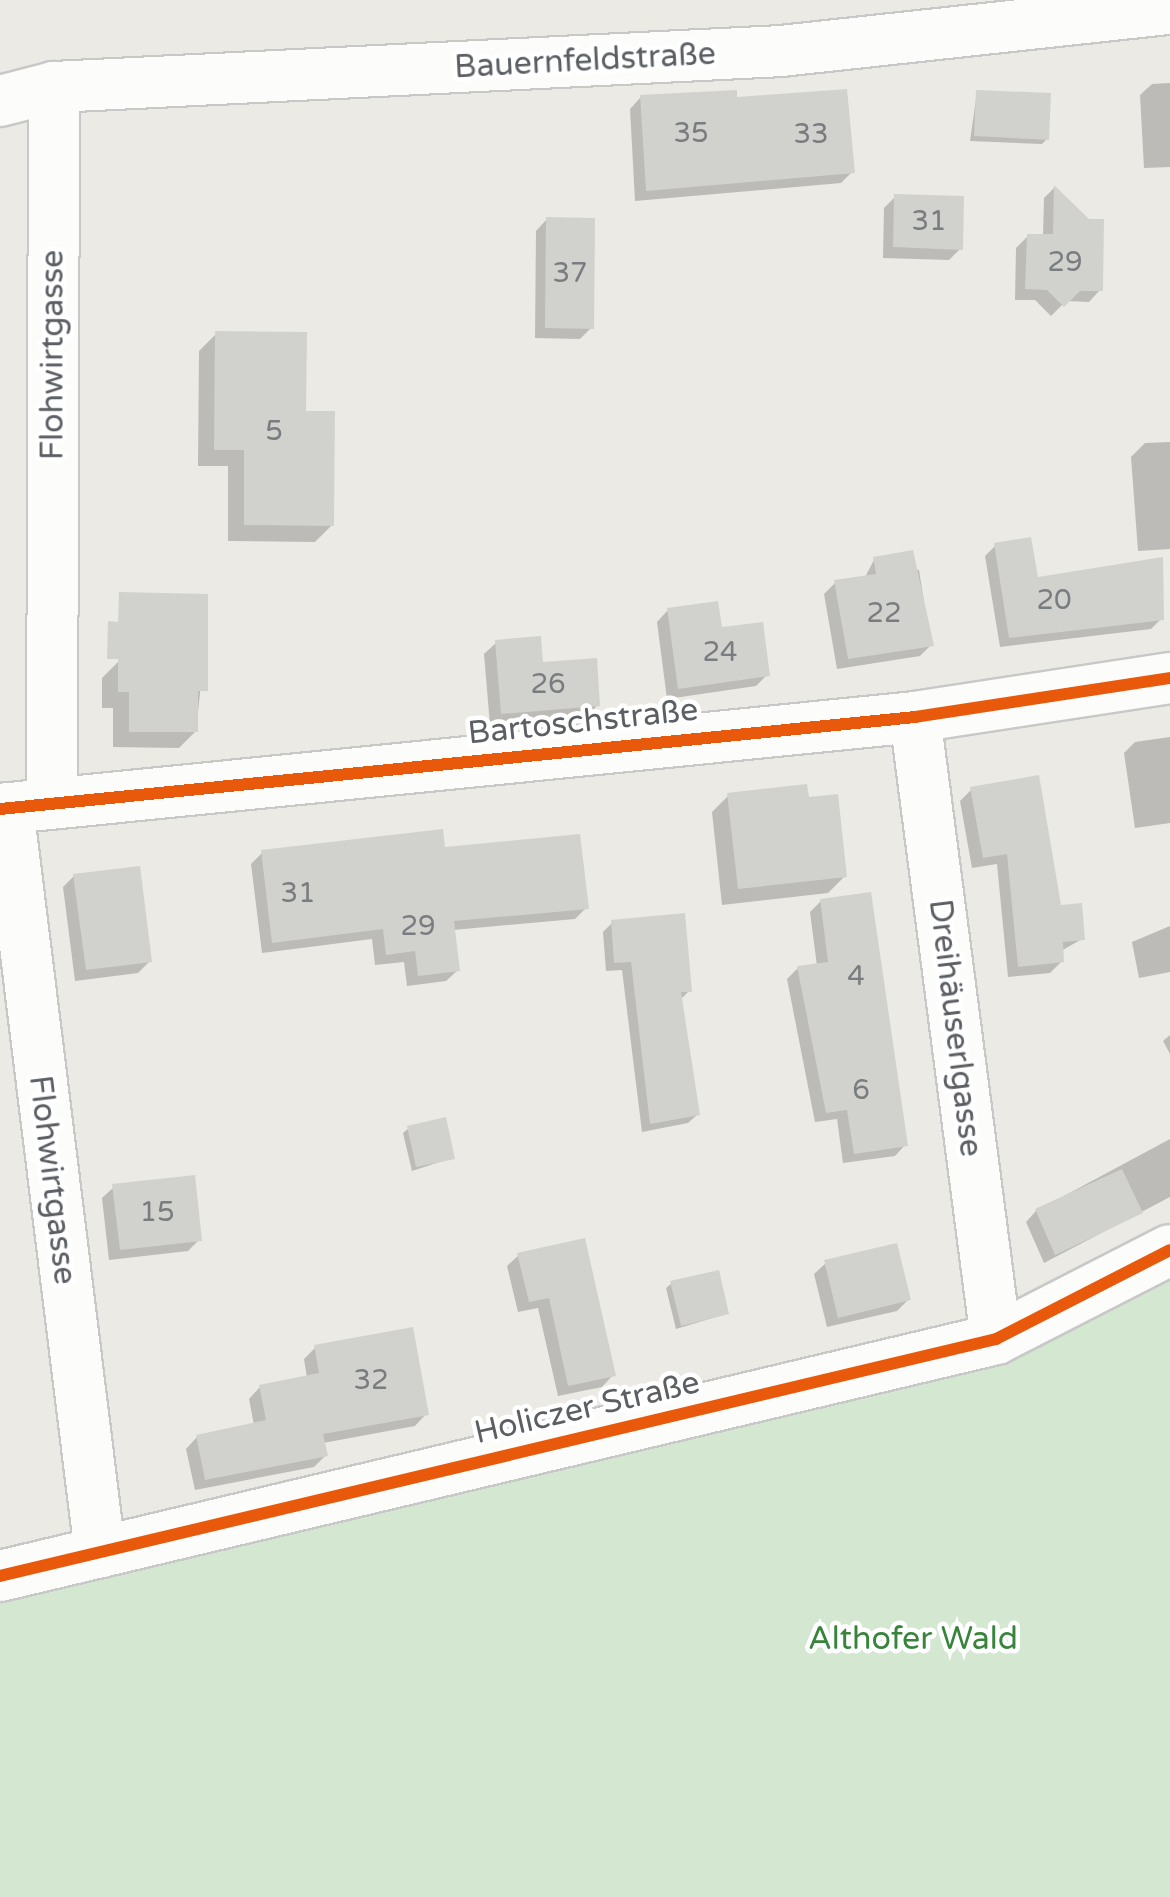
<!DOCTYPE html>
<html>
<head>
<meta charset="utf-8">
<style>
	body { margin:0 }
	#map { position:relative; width:1170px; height:1897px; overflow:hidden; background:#ebeae5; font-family:"Varela Round",sans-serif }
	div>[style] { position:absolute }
	.green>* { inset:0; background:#d4e7d1 }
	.shadow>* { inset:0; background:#0003 }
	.building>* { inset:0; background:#d1d1ce }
	.roads { filter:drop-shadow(2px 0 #c8c8c8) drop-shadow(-2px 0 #c8c8c8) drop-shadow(0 2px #c8c8c8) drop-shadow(0 -2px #c8c8c8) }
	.street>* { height:50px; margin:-25px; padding:0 25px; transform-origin:25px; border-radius:25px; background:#fcfcfb }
	.cycleway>* { height:12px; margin:-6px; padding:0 6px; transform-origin:6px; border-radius:6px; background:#e8590c }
	span { translate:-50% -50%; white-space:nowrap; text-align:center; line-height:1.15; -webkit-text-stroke:9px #fff; paint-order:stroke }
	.number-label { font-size:28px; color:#7a7d7f }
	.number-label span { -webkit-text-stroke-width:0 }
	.street-label { font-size:32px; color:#5b5f63 }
	.park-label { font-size:32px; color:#39843d }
</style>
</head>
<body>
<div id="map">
	<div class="green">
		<div style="clip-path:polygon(1170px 1270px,1170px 1897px,0 1897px,0 1601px)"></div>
	</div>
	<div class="shadow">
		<div style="clip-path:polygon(1170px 83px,1170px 167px,1144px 168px,1140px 95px,1152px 84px)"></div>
		<div style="clip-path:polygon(977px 92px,1047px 139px,1042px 144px,970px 141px)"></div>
		<div style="clip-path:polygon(641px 97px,852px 172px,841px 183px,635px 201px,630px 109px)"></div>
		<div style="clip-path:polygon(1054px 188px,1100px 290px,1089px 302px,1066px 301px,1051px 316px,1035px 300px,1015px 300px,1016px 248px,1028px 236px,1043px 236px,1044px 198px)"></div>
		<div style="clip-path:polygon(895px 197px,960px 249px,949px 260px,883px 258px,884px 208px)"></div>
		<div style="clip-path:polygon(547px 219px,591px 328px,580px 339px,535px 338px,536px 231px)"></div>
		<div style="clip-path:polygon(216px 334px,304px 414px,332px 525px,315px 542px,228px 541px,228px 466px,198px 466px,199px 351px)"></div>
		<div style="clip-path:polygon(1170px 442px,1170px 549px,1138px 551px,1131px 457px,1145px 443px)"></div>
		<div style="clip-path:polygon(995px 546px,1036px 580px,1161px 619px,1151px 629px,1000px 647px,985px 556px)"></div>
		<div style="clip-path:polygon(874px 560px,919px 570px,931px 645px,920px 656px,837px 669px,824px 594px,835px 583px,864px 579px)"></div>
		<div style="clip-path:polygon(668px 610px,720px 630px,767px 675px,756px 686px,667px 699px,657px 622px)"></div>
		<div style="clip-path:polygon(496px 643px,541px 665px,598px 705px,586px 717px,490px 725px,484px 654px)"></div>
		<div style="clip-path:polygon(205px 646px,196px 731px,179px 748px,113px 747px,113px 708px,102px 708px,102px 678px,119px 661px)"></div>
		<div style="clip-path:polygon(1170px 737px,1170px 823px,1135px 828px,1124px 753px,1135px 742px)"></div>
		<div style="clip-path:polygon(971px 790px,1082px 939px,1061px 951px,1062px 961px,1050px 973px,1008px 977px,997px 864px,972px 868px,960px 801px)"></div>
		<div style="clip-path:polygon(729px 795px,807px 800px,845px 876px,828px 893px,722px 905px,712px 812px)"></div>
		<div style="clip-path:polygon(443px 850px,586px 908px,575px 919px,453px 930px,458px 970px,446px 981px,407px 986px,404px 962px,375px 965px,372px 939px,262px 953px,251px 864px,262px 853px)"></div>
		<div style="clip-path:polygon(74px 876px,150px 961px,138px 973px,75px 981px,63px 887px)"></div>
		<div style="clip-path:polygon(821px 901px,905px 1145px,895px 1156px,843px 1163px,837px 1119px,815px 1122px,787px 979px,798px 968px,817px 966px,810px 912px)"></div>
		<div style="clip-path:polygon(612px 923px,689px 991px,680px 1000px,697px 1115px,688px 1123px,642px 1132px,622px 970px,606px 971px,603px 932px)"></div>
		<div style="clip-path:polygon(1170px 926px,1170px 972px,1139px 978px,1132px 942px)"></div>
		<div style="clip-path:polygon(1170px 1035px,1170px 1054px,1163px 1041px)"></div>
		<div style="clip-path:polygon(409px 1128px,452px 1158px,412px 1171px,403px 1133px)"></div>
		<div style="clip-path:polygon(1170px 1139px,1170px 1197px,1044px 1263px,1026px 1222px,1036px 1211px)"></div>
		<div style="clip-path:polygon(114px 1187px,199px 1240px,188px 1251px,109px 1260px,102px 1198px)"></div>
		<div style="clip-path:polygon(519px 1255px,613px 1375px,602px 1387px,558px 1396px,538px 1308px,518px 1312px,507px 1266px)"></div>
		<div style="clip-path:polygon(826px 1263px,908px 1300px,897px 1311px,827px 1327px,814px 1274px)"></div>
		<div style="clip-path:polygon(672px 1283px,726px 1314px,676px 1329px,666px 1288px)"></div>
		<div style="clip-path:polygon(315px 1348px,426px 1414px,415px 1426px,323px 1443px,325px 1456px,314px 1467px,195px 1490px,186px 1449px,197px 1437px,254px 1425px,249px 1399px,260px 1387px,307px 1378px,304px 1359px)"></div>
	</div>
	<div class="building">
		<div style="clip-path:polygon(847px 89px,855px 173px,646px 191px,640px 95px,737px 90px,737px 97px)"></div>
		<div style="clip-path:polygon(976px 90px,1051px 93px,1049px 140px,974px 136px)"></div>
		<div style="clip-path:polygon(1054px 185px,1089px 219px,1104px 219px,1103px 291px,1080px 291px,1064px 307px,1047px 290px,1025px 289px,1027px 234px,1053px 234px)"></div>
		<div style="clip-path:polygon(894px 194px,964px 196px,963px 250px,893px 247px)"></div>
		<div style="clip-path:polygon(546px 217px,595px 218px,594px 329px,545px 328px)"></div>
		<div style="clip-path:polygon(215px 331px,307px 332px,306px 411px,335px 411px,334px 526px,244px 525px,244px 450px,214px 450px)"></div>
		<div style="clip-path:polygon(1031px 537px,1038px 577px,1163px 557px,1164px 620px,1009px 638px,994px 543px)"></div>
		<div style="clip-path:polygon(913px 550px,934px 646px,848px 659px,834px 580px,876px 574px,873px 557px)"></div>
		<div style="clip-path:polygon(119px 592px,208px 594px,208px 691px,198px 691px,198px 732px,129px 732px,129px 692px,118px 692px,118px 659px,107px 659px,108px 621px,118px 622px)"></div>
		<div style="clip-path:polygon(718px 601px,722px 627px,763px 622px,770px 676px,678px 689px,667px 608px)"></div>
		<div style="clip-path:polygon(541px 636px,543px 662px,597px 658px,600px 706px,501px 714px,495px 640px)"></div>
		<div style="clip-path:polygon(1039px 775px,1061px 905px,1082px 903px,1085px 940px,1063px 942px,1064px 962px,1018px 967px,1007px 854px,983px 858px,970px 787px)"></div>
		<div style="clip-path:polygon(807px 784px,809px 797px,838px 794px,847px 877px,738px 889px,727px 793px)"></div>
		<div style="clip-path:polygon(443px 829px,445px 847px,580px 834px,589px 909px,454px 921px,460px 971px,418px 976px,415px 951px,386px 955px,383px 929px,272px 943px,261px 850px)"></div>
		<div style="clip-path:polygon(140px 866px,152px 962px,86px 970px,73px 874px)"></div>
		<div style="clip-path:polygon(871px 892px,908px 1146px,854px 1154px,847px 1110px,826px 1113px,797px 966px,828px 962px,820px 899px)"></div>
		<div style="clip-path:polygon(685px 913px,692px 992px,681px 992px,700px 1115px,650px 1124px,631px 962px,614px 963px,611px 920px)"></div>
		<div style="clip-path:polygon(446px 1117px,455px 1159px,416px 1167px,407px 1126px)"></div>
		<div style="clip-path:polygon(1122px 1169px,1143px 1213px,1055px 1255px,1035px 1209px)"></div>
		<div style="clip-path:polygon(195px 1175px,202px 1241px,120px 1250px,112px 1184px)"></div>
		<div style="clip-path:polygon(585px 1238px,616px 1376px,568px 1386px,549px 1298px,529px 1302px,517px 1253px)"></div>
		<div style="clip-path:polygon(897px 1243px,911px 1300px,838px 1318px,824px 1260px)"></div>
		<div style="clip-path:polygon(719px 1270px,729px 1314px,681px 1326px,670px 1281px)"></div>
		<div style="clip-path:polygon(413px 1327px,429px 1415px,323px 1434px,328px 1456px,205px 1480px,196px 1435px,266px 1420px,259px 1385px,319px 1373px,314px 1345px)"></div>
	</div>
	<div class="roads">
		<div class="street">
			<div style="left:0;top:101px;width:56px;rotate:-14.5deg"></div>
			<div style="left:54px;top:87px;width:728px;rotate:-2.83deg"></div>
			<div style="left:781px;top:51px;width:391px;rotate:-6.2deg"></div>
			<div style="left:915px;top:717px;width:627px;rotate:82.58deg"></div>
			<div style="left:52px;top:802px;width:715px;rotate:-89.84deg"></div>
			<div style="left:8px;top:808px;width:750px;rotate:82.95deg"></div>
			<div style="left:0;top:809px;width:920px;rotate:-5.74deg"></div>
			<div style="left:915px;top:717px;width:258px;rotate:-8.7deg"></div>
			<div style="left:0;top:1576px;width:1024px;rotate:-13.38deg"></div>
			<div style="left:996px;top:1339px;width:195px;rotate:-27.1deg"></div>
		</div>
	</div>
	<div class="cycleway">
		<div style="left:0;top:809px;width:920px;rotate:-5.74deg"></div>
		<div style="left:915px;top:717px;width:258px;rotate:-8.7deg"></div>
		<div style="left:0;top:1576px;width:1024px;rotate:-13.38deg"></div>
		<div style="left:996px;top:1339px;width:195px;rotate:-27.1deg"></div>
	</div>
	<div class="number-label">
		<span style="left:691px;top:133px">35</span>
		<span style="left:811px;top:134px">33</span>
		<span style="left:929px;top:221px">31</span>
		<span style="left:1065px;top:262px">29</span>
		<span style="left:570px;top:273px">37</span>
		<span style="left:274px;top:431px">5</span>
		<span style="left:1054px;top:600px">20</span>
		<span style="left:884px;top:613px">22</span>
		<span style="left:720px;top:652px">24</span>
		<span style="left:548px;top:684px">26</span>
		<span style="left:298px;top:893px">31</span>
		<span style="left:418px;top:926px">29</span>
		<span style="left:856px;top:976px">4</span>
		<span style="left:861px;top:1090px">6</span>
		<span style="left:157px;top:1212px">15</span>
		<span style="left:371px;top:1380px">32</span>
	</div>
	<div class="street-label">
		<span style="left:585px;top:61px;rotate:-3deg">Bauernfeldstraße</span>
		<span style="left:53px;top:355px;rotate:-90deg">Flohwirtgasse</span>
		<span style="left:583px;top:722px;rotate:-6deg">Bartoschstraße</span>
		<span style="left:955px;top:1028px;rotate:83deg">Dreihäuserlgasse</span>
		<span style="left:52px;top:1180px;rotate:83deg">Flohwirtgasse</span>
		<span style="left:587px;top:1408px;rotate:-13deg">Holiczer Straße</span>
	</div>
	<div class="park-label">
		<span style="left:913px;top:1639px">Althofer Wald</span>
	</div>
</div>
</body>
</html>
